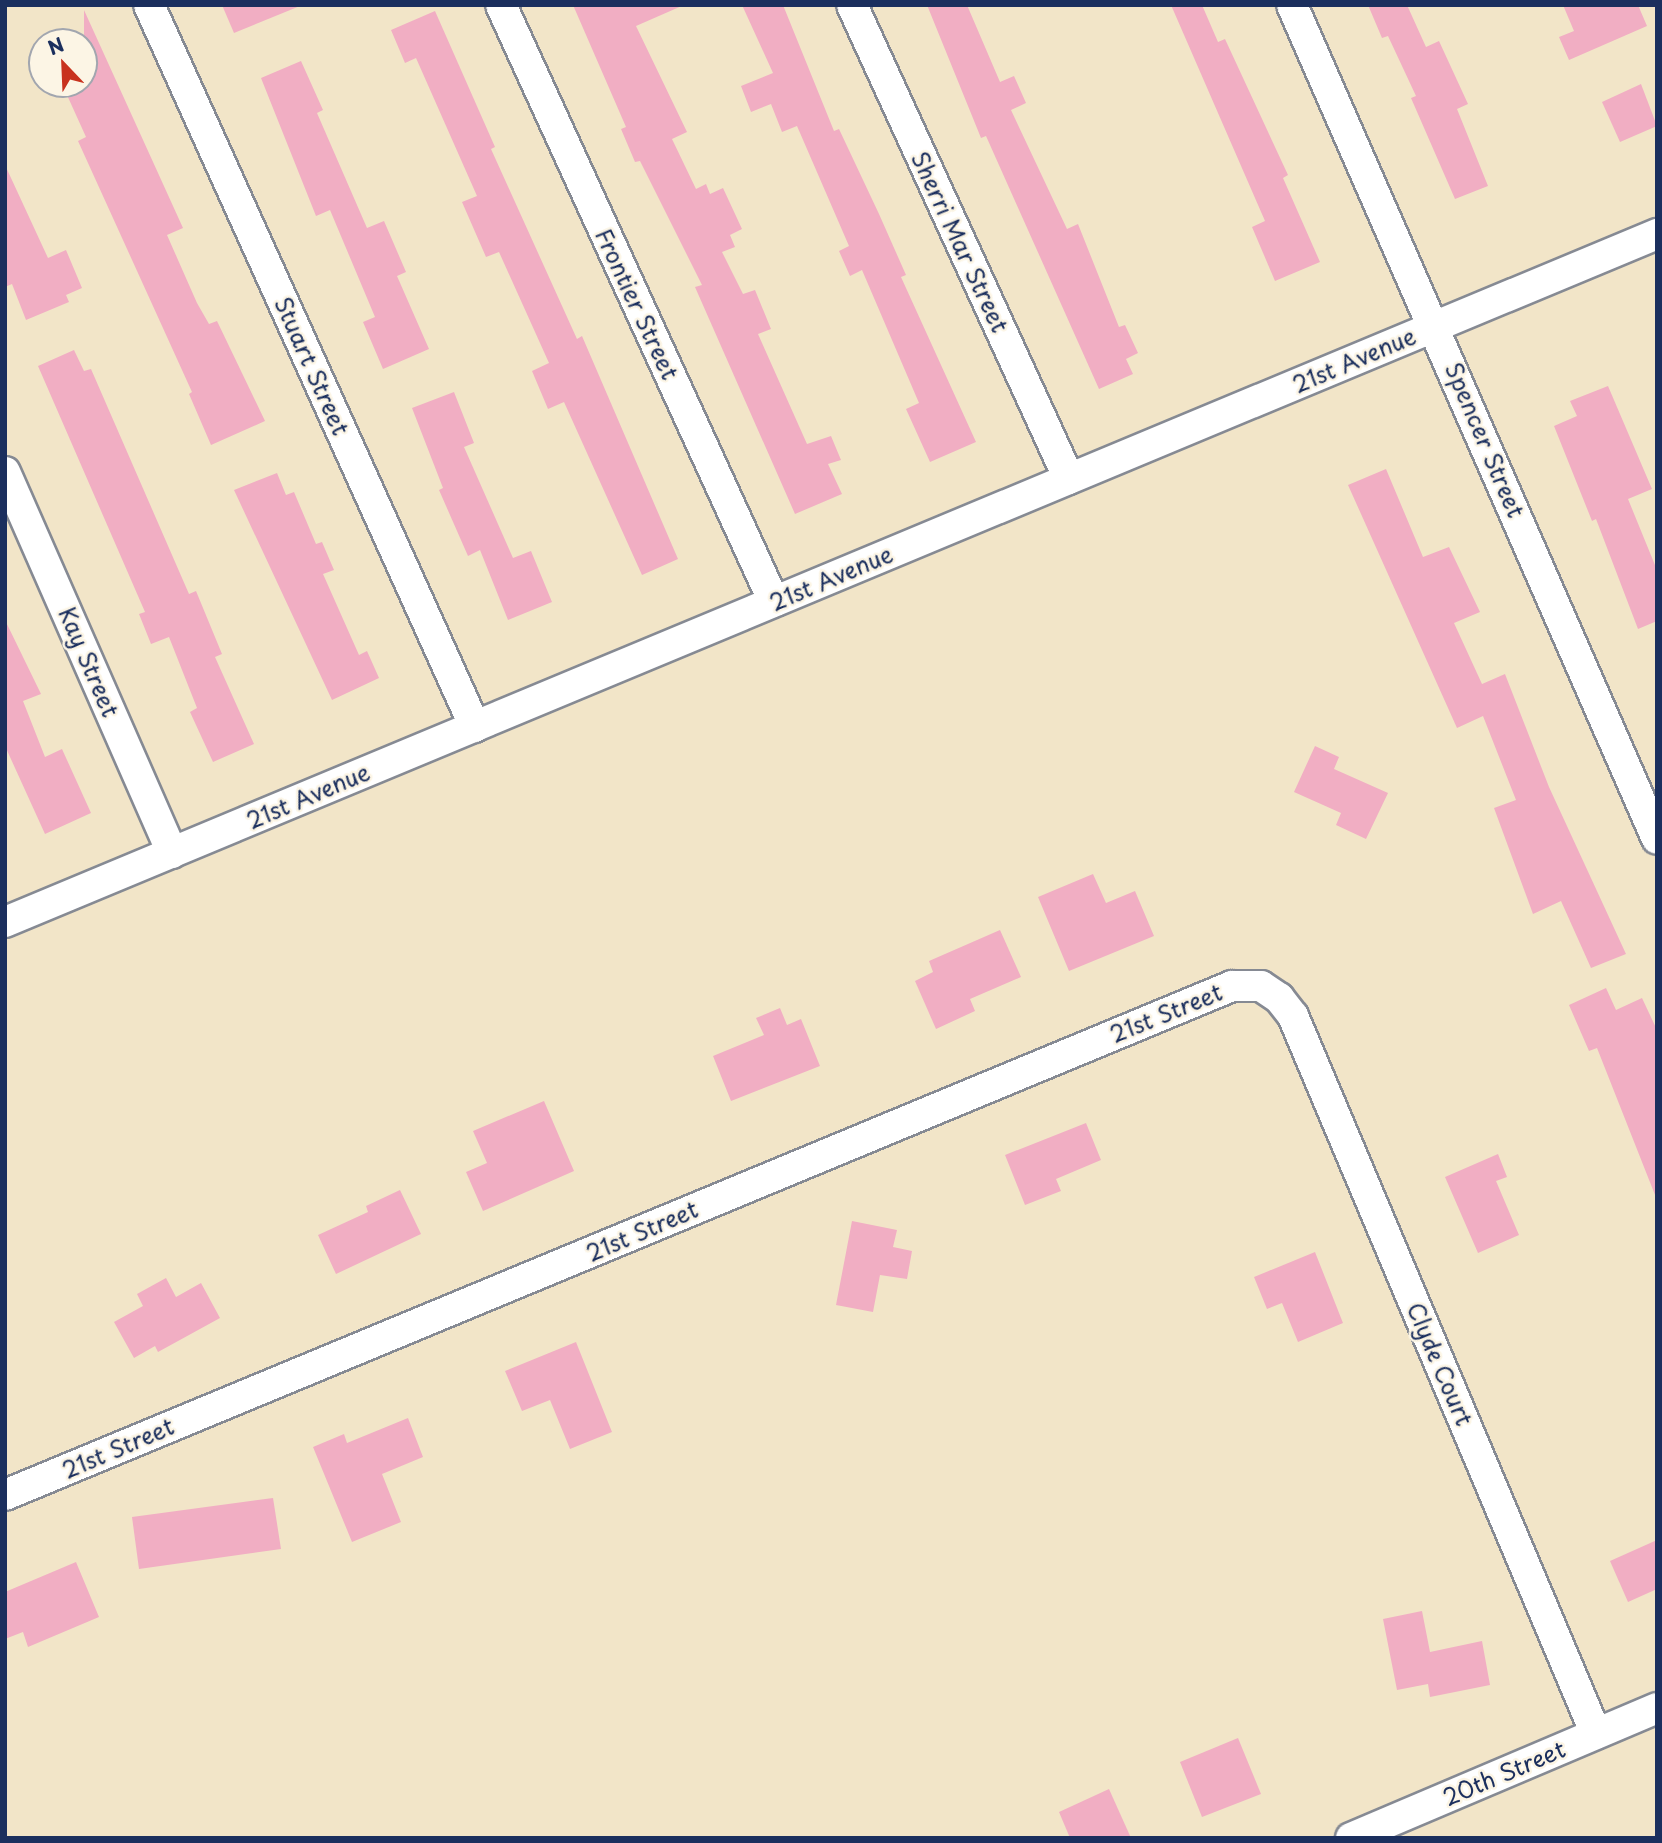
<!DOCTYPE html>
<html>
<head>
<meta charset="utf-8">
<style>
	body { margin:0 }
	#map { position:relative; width:1662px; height:1843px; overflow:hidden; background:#f2e5c8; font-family:"Playpen Sans",sans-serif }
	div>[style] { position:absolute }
	.building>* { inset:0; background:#f1aec3 }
	.roads { filter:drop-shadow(2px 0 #868a93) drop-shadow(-2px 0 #868a93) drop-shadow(0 2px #868a93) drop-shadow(0 -2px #868a93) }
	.minor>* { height:30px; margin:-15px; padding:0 15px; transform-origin:15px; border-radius:15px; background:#fff }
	span { translate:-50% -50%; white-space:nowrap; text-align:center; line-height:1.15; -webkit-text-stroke:5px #fcf5e5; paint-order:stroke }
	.street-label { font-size:23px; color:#1b2f5e }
	.frame { position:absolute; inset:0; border:7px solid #1b2f5e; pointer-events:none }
	.north { position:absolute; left:28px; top:28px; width:70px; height:70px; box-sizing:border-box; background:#fcf5e5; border:2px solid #a2a6af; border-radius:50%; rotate:337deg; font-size:19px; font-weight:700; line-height:28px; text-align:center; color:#1b2f5e }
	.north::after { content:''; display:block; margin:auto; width:24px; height:32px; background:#c8321e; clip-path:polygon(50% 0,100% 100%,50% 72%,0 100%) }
</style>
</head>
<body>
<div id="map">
	<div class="building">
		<div style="clip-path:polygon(222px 5px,299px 5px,300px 6px,234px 33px)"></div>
		<div style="clip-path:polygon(573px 5px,684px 5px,636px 26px,687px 132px,672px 139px,696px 189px,706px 184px,710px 194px,723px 188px,742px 229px,730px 235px,735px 247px,722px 252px,743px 294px,755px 290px,771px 329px,758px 334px,807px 444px,831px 436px,841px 460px,828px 464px,842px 494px,795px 514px,695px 287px,702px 285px,640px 161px,635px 162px,621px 129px,626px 127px)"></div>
		<div style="clip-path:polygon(742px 5px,783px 5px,834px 131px,839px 129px,879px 214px,906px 275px,901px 277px,976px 442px,930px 462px,906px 409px,919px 403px,862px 270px,850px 276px,839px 251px,849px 246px,797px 126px,782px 132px,771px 104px,751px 112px,741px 86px,773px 73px)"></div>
		<div style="clip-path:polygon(927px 5px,967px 5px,1000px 82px,1014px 76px,1026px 103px,1011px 110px,1067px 229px,1078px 224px,1119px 327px,1125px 325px,1138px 353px,1126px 359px,1133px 374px,1099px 389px,986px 136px,981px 138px)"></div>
		<div style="clip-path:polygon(1171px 5px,1202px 5px,1218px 42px,1225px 39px,1288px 175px,1283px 178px,1320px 262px,1275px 281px,1252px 227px,1265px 221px)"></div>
		<div style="clip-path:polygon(1368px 5px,1407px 5px,1426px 47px,1439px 41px,1468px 104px,1457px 109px,1488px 186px,1455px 199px,1411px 98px,1416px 96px,1388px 36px,1382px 38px)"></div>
		<div style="clip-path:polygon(1563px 5px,1638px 5px,1647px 26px,1569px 60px,1559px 37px,1574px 31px)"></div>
		<div style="clip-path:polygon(84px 10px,183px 228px,167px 235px,197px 303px,209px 324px,217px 321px,265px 421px,211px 445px,189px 394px,192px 392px,78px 141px,86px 137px,62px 84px,84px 84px)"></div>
		<div style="clip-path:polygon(435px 11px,495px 147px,491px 149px,577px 339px,582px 336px,678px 559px,642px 575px,564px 402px,548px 409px,532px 371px,549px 363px,499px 252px,486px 257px,462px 202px,477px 196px,416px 58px,405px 63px,391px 30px)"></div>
		<div style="clip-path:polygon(301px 61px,323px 110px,317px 113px,367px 228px,384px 221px,406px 272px,397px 276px,429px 349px,383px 369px,363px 322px,375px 317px,330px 210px,316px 216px,261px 78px)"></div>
		<div style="clip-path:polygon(1641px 84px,1657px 126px,1620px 142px,1602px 102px)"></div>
		<div style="clip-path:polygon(5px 165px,48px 258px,66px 250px,82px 288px,66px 295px,69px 302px,26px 320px,12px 284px,5px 287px)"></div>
		<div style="clip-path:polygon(74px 350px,84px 371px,91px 369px,189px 594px,196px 591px,222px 654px,215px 657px,254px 744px,213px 762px,190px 712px,197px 708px,169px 637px,151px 644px,139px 614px,145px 612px,38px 366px)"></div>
		<div style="clip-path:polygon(1608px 386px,1652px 489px,1628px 499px,1657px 570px,1657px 621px,1638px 629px,1596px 519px,1592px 521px,1554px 426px,1577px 416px,1570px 401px)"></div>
		<div style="clip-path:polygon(454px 392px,474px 443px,464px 447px,513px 558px,531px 551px,552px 602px,508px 620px,480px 550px,468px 556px,439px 490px,443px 488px,412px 408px)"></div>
		<div style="clip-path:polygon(1386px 469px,1423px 557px,1449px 547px,1480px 612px,1454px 623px,1482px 684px,1505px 674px,1549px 787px,1626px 954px,1591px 968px,1561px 901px,1533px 914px,1494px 808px,1516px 800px,1483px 716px,1457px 728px,1348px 485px)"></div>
		<div style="clip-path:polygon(277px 473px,286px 495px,294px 492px,316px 544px,322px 542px,334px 570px,323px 574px,359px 655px,367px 651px,379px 678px,332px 700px,234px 490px)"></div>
		<div style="clip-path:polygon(5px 620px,41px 694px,23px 701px,45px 757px,62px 749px,91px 813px,45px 834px,5px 746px)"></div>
		<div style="clip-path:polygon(1315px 746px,1339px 757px,1334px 769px,1388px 793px,1366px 839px,1336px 825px,1341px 813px,1294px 792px)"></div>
		<div style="clip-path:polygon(1093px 874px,1106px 903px,1135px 891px,1154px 936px,1069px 971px,1038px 897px)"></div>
		<div style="clip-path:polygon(1000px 930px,1021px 977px,970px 999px,975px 1011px,936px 1029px,915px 981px,933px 972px,929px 961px)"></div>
		<div style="clip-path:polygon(1606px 988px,1616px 1010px,1642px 998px,1657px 1030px,1657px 1200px,1597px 1048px,1589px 1051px,1569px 1005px)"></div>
		<div style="clip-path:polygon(780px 1008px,787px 1025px,801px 1019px,820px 1066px,731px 1101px,713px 1056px,764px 1035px,756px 1018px)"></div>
		<div style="clip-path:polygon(544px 1101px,574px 1171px,483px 1211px,466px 1172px,487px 1163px,473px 1131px)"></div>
		<div style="clip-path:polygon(1086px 1123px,1101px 1160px,1056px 1179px,1061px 1191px,1025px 1205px,1005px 1155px)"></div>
		<div style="clip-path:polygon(1498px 1154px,1507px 1177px,1496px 1181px,1519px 1235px,1478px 1253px,1445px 1177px)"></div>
		<div style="clip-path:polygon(400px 1190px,421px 1234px,336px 1274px,318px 1235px,368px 1212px,366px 1206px)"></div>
		<div style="clip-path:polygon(852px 1221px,897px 1230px,893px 1247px,912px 1251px,907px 1279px,880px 1275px,873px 1312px,836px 1305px)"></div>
		<div style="clip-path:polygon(1315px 1252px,1343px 1323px,1298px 1342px,1282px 1303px,1267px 1309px,1254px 1277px)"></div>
		<div style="clip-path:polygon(166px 1278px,176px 1297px,201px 1283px,220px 1318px,158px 1352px,155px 1346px,134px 1358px,114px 1322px,143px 1306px,137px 1294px)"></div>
		<div style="clip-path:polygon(576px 1342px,612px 1432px,570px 1449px,550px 1400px,522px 1411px,505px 1371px)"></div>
		<div style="clip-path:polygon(408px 1418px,423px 1457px,382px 1474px,401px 1522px,352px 1542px,313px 1447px,344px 1434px,347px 1443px)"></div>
		<div style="clip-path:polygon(273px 1498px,281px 1549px,139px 1569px,132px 1517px)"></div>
		<div style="clip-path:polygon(1657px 1540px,1657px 1589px,1628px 1602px,1610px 1561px)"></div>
		<div style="clip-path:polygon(76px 1562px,99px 1617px,28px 1647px,23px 1632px,5px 1639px,5px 1592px)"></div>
		<div style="clip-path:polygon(1422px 1611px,1430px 1652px,1482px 1641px,1490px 1685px,1430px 1697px,1428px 1684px,1397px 1690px,1383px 1619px)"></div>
		<div style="clip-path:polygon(1238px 1738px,1261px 1794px,1202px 1817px,1180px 1762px)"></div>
		<div style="clip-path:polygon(1109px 1789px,1131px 1838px,1070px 1838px,1059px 1812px)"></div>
	</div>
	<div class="roads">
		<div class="minor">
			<div style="left:149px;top:5px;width:792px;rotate:65.7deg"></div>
			<div style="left:501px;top:5px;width:656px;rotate:65.43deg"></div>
			<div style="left:852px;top:5px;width:521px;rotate:65.4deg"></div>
			<div style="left:1292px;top:5px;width:910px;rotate:66.36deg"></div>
			<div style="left:5px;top:472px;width:416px;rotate:66.3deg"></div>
			<div style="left:5px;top:922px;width:1790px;rotate:-22.61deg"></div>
			<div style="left:5px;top:1495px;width:1328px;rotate:-22.53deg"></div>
			<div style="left:1232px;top:986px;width:29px"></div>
			<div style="left:1261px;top:986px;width:22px;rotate:34deg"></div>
			<div style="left:1279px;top:998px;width:23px;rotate:52deg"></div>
			<div style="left:1293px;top:1016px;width:779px;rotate:67.12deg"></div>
			<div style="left:1351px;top:1838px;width:332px;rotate:-23deg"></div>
		</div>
	</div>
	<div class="street-label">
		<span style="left:960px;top:242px;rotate:65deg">Sherri Mar Street</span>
		<span style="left:637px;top:304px;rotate:65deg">Frontier Street</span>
		<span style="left:1354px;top:360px;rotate:-23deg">21st Avenue</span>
		<span style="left:312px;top:366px;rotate:66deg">Stuart Street</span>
		<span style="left:1485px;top:440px;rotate:67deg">Spencer Street</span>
		<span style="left:831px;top:578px;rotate:-23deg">21st Avenue</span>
		<span style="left:89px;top:662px;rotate:67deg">Kay Street</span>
		<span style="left:308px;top:796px;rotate:-23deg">21st Avenue</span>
		<span style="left:1166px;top:1013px;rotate:-22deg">21st Street</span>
		<span style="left:642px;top:1231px;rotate:-23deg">21st Street</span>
		<span style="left:1440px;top:1364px;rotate:67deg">Clyde Court</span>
		<span style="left:118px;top:1448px;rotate:-23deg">21st Street</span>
		<span style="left:1504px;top:1773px;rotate:-23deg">20th Street</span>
	</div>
	<div class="frame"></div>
	<div class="north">N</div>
</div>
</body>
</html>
